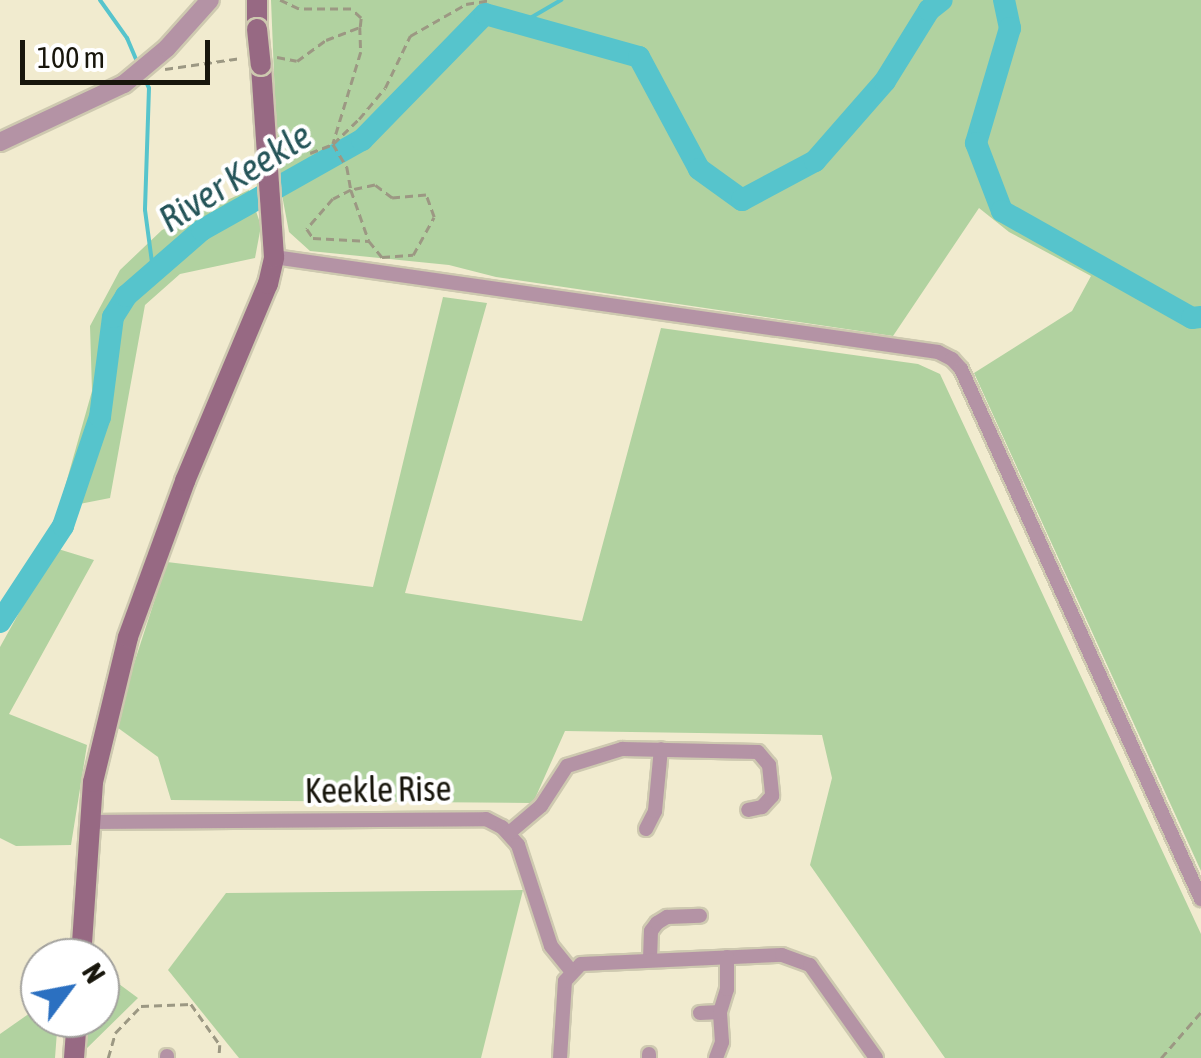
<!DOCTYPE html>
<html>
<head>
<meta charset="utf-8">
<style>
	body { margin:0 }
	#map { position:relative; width:1201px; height:1058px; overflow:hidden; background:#f1ebcf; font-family:"Asap Condensed",sans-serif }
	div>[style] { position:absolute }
	.green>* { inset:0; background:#b1d2a0 }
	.stream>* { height:4px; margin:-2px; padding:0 2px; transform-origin:2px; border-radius:2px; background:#56c4cc }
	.river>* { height:22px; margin:-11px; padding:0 11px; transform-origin:11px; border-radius:11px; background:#56c4cc }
	.path>* { height:2.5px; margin-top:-1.25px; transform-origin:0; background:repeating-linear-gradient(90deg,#9c9883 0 8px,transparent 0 13px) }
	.roads { filter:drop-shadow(2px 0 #cec9b0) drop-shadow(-2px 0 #cec9b0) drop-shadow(0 2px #cec9b0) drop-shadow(0 -2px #cec9b0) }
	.minor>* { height:14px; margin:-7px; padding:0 7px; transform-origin:7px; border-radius:7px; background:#b493a5 }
	.tertiary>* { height:18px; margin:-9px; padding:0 9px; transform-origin:9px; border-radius:9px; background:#b493a5 }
	.secondary>* { height:20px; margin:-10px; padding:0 10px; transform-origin:10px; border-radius:10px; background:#976983 }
	.bridges { filter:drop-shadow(2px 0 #cec9b0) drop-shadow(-2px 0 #cec9b0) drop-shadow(0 2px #cec9b0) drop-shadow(0 -2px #cec9b0) }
	.secondary-bridge>* { height:20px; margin:-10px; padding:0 10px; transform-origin:10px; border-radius:10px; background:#976983 }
	span { translate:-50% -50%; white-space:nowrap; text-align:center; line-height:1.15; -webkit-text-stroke:8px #fff; paint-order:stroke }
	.street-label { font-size:35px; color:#18160c }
	.water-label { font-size:38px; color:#245458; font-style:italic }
	.north { position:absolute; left:20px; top:938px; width:100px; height:100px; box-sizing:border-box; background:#fff; border:2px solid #a3a29e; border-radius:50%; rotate:58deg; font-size:28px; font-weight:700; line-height:40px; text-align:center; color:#18160c }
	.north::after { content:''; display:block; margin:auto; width:35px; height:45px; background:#2b70c1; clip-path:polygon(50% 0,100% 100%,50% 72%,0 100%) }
	.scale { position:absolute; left:20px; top:40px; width:190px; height:45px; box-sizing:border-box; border:5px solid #18160c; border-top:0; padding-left:12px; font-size:30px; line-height:35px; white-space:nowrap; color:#18160c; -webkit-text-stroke:8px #fff; paint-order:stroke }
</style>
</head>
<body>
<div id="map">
	<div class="green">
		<div style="clip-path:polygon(271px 0,1201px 0,1201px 871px,974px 373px,1072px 311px,1091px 276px,1009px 232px,979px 208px,893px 336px,496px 277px,449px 265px,310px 251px,289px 232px,278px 174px)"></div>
		<div style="clip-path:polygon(249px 190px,261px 226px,255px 258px,180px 274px,145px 305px,110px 498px,59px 508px,92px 391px,90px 326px,120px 270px,162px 230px)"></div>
		<div style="clip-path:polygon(443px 297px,487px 303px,405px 593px,582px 621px,661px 328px,918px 364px,940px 374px,1201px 934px,1201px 1058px,945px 1058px,810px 865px,832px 778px,822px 735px,565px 731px,533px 803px,171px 800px,158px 757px,114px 725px,167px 562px,373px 587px)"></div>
		<div style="clip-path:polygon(55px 548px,94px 560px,9px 714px,87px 745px,71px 845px,16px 846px,0 838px,0 647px)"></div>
		<div style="clip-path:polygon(523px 890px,481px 1058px,239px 1058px,168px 970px,226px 893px)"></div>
		<div style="clip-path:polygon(100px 970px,138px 998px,81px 1054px,83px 1018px,100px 1018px)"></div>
		<div style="clip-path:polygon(40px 1006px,40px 1018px,58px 1018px,55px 1058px,0 1058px,0 1034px)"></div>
	</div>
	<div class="stream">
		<div style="left:100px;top:0;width:47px;rotate:54.6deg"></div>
		<div style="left:127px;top:38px;width:28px;rotate:67deg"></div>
		<div style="left:520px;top:24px;width:48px;rotate:-30.3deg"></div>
		<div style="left:144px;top:77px;width:12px;rotate:66deg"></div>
		<div style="left:149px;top:88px;width:122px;rotate:91.9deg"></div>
		<div style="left:145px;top:210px;width:61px;rotate:82.4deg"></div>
	</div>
	<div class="river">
		<div style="left:1004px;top:0;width:29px;rotate:78deg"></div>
		<div style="left:1010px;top:28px;width:120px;rotate:106.5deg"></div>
		<div style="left:976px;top:143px;width:73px;rotate:69.1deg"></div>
		<div style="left:1002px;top:211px;width:218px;rotate:29.4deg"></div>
		<div style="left:1192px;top:318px;width:9px;rotate:-6deg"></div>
		<div style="left:0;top:622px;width:115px;rotate:-56.7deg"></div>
		<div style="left:63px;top:526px;width:115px;rotate:-71.3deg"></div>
		<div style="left:100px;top:417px;width:101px;rotate:-82.6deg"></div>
		<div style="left:113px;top:317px;width:25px;rotate:-58deg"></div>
		<div style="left:126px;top:296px;width:101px;rotate:-41deg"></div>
		<div style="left:202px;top:230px;width:184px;rotate:-29.4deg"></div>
		<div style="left:362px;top:140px;width:176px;rotate:-45.7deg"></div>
		<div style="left:485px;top:14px;width:160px;rotate:15.6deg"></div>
		<div style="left:639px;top:57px;width:127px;rotate:61.8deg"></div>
		<div style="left:699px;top:169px;width:53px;rotate:35.8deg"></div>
		<div style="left:742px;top:200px;width:83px;rotate:-28.1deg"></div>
		<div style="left:815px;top:161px;width:106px;rotate:-48.8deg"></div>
		<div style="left:885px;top:81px;width:84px;rotate:-58.2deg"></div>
		<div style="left:929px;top:10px;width:16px;rotate:-38deg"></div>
	</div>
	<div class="path">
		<div style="left:360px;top:27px;width:25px;rotate:88deg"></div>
		<div style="left:361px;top:52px;width:96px;rotate:106.9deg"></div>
		<div style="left:333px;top:144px;width:27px;rotate:59deg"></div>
		<div style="left:347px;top:167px;width:23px;rotate:80deg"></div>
		<div style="left:351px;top:190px;width:54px;rotate:70.6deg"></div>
		<div style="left:369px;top:241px;width:21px;rotate:51deg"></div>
		<div style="left:382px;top:257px;width:31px;rotate:-4deg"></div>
		<div style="left:413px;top:255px;width:43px;rotate:-61.1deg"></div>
		<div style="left:434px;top:217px;width:23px;rotate:-110deg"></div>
		<div style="left:426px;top:195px;width:34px;rotate:175deg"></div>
		<div style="left:392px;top:198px;width:21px;rotate:-143deg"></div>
		<div style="left:375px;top:185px;width:25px;rotate:168deg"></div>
		<div style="left:351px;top:190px;width:20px;rotate:153deg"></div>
		<div style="left:333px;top:199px;width:40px;rotate:131deg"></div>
		<div style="left:307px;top:229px;width:11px;rotate:56deg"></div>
		<div style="left:313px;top:238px;width:56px;rotate:3.1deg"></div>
		<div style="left:277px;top:57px;width:20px;rotate:11deg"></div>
		<div style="left:297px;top:61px;width:36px;rotate:-36deg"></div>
		<div style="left:326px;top:40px;width:36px;rotate:-21deg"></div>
		<div style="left:360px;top:27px;width:9px;rotate:-84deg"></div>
		<div style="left:361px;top:18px;width:13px;rotate:-138deg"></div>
		<div style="left:351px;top:9px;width:52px;rotate:180deg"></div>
		<div style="left:299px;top:9px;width:21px;rotate:-155deg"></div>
		<div style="left:165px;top:69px;width:77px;rotate:-8.2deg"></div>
		<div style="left:310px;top:153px;width:25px;rotate:-21deg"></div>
		<div style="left:333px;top:144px;width:36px;rotate:-44deg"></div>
		<div style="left:359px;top:119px;width:40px;rotate:-50deg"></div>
		<div style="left:385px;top:88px;width:58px;rotate:-64.3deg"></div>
		<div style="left:410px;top:36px;width:64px;rotate:-29.7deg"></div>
		<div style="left:466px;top:4px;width:25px;rotate:-9deg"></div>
		<div style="left:108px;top:1058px;width:26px;rotate:-74deg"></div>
		<div style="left:115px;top:1033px;width:37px;rotate:-46deg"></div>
		<div style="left:141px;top:1006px;width:50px;rotate:-2.3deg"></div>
		<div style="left:191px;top:1004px;width:50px;rotate:54.7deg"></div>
		<div style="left:220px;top:1045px;width:13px;rotate:94deg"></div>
		<div style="left:1161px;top:1058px;width:61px;rotate:-49deg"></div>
	</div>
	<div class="roads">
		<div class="minor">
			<div style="left:274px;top:257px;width:671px;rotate:8.14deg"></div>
			<div style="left:938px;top:352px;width:16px;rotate:27deg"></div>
			<div style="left:952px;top:359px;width:13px;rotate:48deg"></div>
			<div style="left:961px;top:369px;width:582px;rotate:65.64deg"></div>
			<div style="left:89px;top:822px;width:397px;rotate:-0.4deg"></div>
			<div style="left:486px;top:819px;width:18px;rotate:27deg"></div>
			<div style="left:502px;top:827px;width:24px;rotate:48deg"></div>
			<div style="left:518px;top:845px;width:106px;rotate:71.9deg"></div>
			<div style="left:551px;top:946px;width:32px;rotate:51deg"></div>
			<div style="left:646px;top:829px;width:20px;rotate:-63deg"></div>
			<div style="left:655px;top:811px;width:62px;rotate:-84.5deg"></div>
			<div style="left:509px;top:833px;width:42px;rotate:-40.2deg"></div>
			<div style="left:541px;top:806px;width:48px;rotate:-57deg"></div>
			<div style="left:567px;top:766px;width:58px;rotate:-17.2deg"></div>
			<div style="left:622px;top:749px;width:136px;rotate:1.3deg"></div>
			<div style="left:758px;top:752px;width:17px;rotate:50deg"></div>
			<div style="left:769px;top:765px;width:31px;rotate:84deg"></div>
			<div style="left:772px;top:796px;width:15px;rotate:132deg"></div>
			<div style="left:762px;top:807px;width:14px;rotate:168deg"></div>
			<div style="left:650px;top:959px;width:28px;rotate:-88deg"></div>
			<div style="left:651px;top:931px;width:10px;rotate:-53deg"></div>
			<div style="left:657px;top:923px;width:12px;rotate:-31deg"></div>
			<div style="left:667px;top:917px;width:33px;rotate:-2deg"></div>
			<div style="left:700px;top:1013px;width:20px;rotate:-3deg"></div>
			<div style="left:649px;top:1054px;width:4px;rotate:90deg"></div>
			<div style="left:167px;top:1056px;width:2px;rotate:90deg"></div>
			<div style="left:560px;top:1058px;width:77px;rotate:-86.3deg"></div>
			<div style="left:565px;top:981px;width:23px;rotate:-47deg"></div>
			<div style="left:581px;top:964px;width:201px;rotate:-2.6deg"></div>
			<div style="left:782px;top:955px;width:30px;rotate:20deg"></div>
			<div style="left:810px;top:965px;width:114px;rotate:54.6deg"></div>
			<div style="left:716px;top:1058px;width:17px;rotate:-69deg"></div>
			<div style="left:722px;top:1042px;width:30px;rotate:-94deg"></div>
			<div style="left:720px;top:1012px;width:24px;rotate:-73deg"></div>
			<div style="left:727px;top:989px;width:32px;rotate:-90deg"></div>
		</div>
		<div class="tertiary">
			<div style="left:0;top:142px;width:137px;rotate:-25.1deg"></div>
			<div style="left:124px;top:84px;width:56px;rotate:-39.9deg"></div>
			<div style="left:167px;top:48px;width:64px;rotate:-48.1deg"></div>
		</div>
		<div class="secondary">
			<div style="left:257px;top:0;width:29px;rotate:90deg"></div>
			<div style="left:81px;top:958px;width:176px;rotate:-86.1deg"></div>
			<div style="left:93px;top:782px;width:149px;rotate:-76.4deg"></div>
			<div style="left:128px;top:637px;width:166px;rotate:-69.9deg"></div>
			<div style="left:185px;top:481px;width:214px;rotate:-67.2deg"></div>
			<div style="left:268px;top:284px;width:28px;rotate:-77deg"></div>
			<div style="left:274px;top:257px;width:192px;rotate:-93.9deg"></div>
			<div style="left:74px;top:1058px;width:40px;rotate:-85.7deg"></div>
		</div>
	</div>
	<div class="bridges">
		<div class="secondary-bridge">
			<div style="left:257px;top:29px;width:36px;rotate:84deg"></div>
		</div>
	</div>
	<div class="street-label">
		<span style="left:378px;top:789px;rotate:-1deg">Keekle Rise</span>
	</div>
	<div class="water-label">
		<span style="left:235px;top:177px;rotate:-32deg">River Keekle</span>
	</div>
	<div class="north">N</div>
	<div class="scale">100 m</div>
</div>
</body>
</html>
